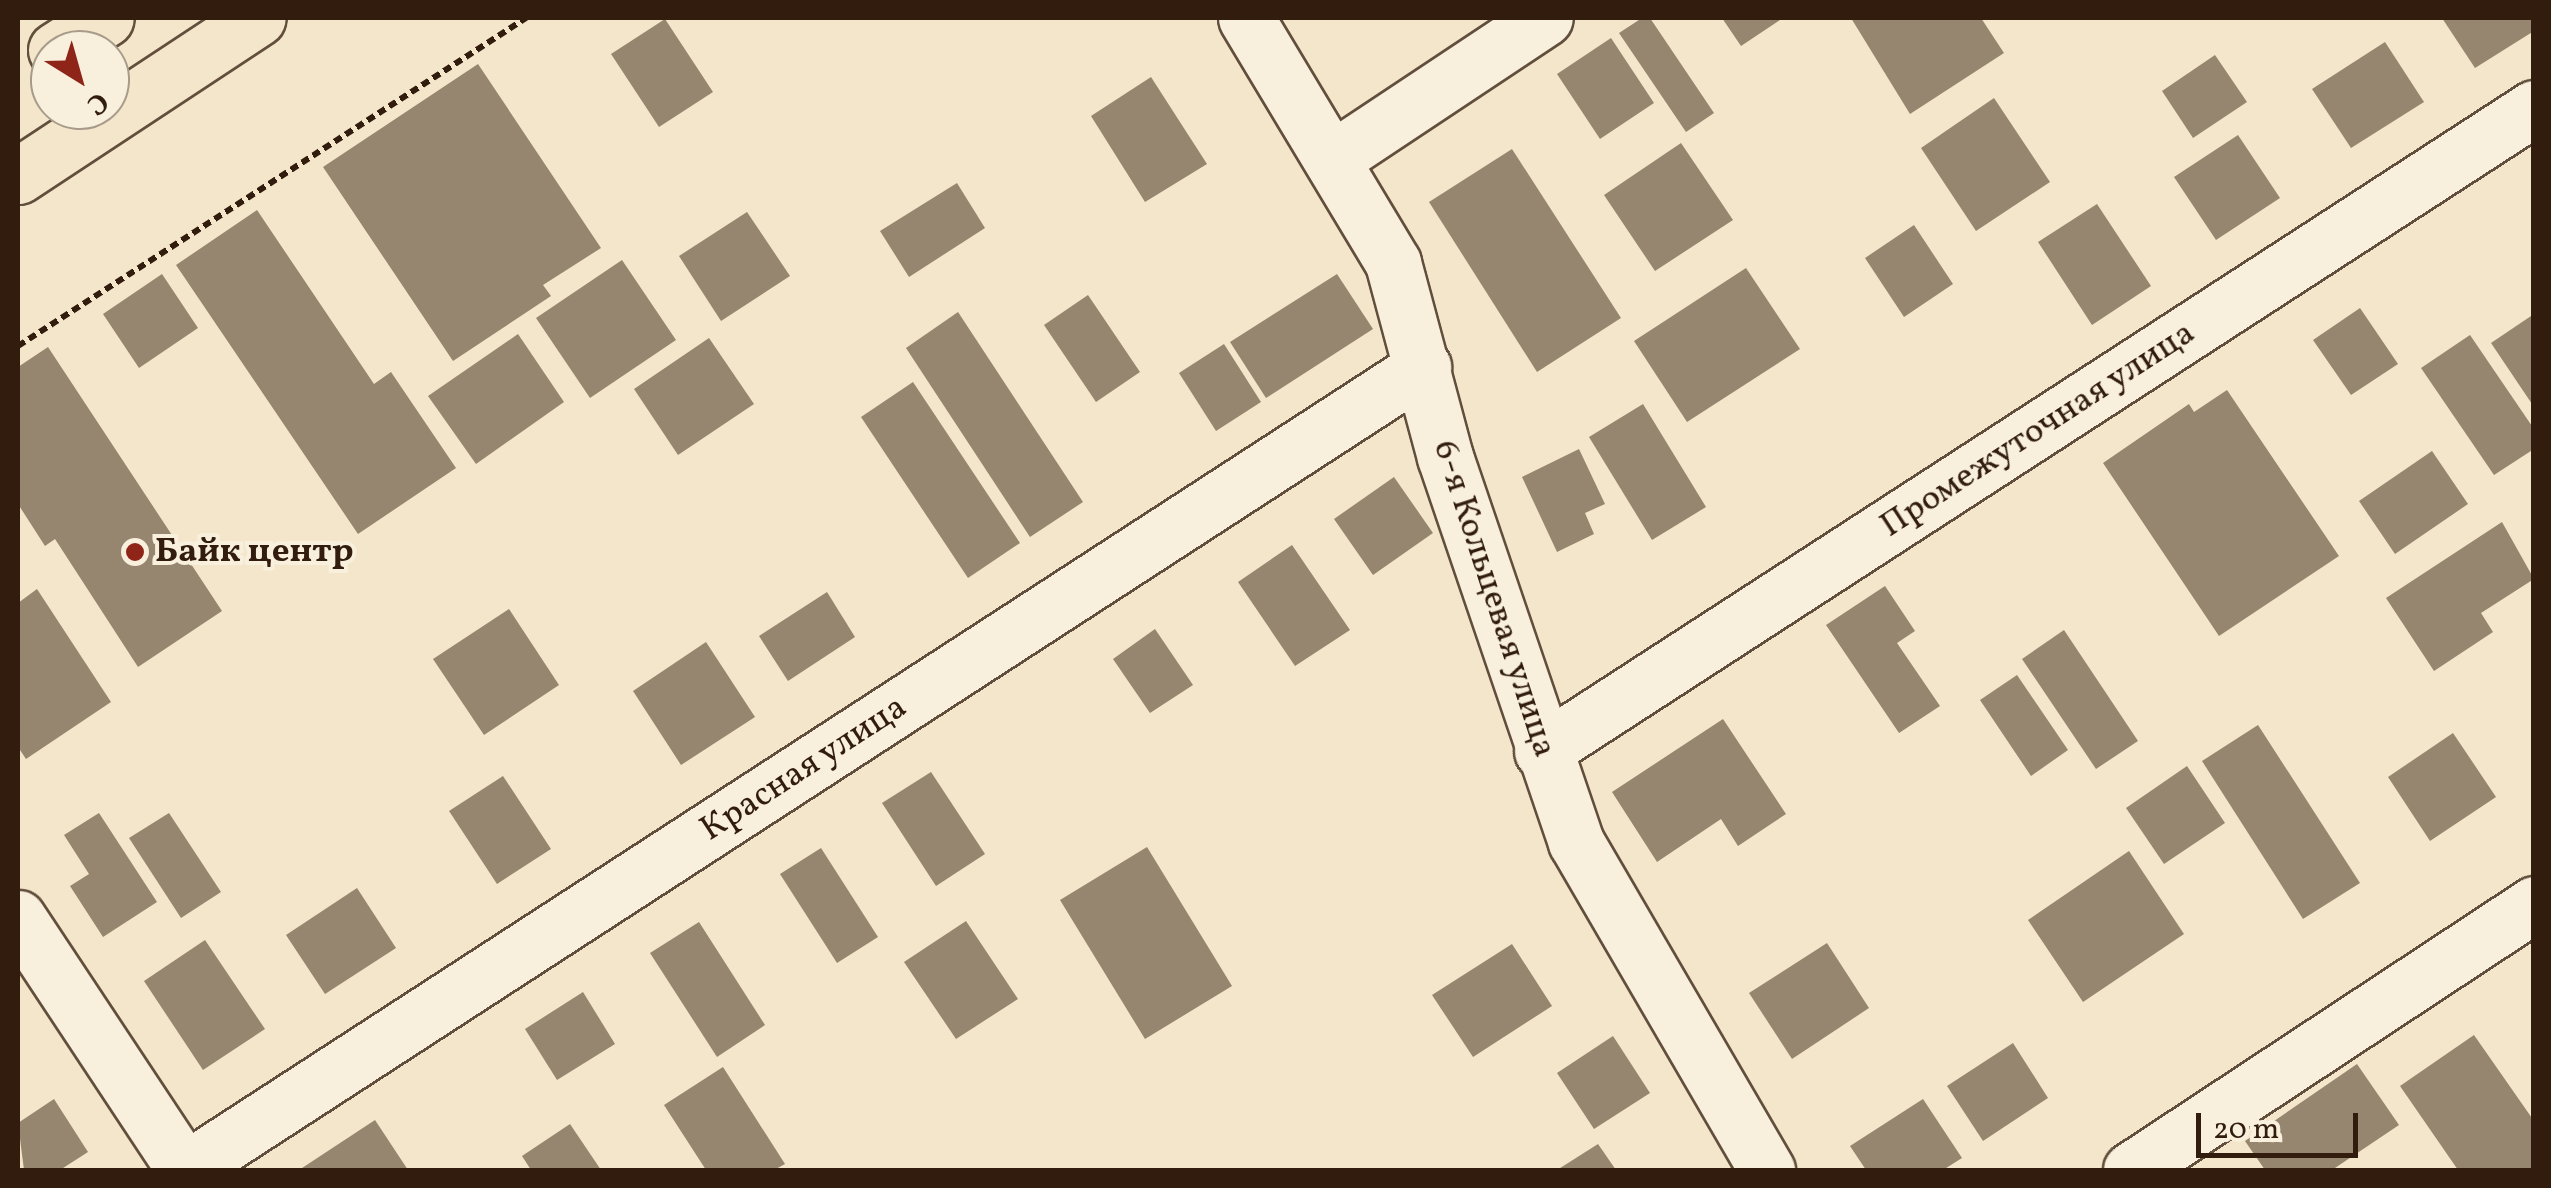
<!DOCTYPE html>
<html>
<head>
<meta charset="utf-8">
<style>
	body { margin:0 }
	#map { position:relative; width:2551px; height:1188px; overflow:hidden; background:#f4e6ca; font-family:Vollkorn,serif }
	div>[style] { position:absolute }
	.building>* { inset:0; background:#96856f }
	.path>* { height:6px; margin-top:-3px; transform-origin:0; background:repeating-linear-gradient(90deg,#311c0d 0 8px,transparent 0 13px) }
	.roads { filter:drop-shadow(2px 0 #624e3c) drop-shadow(-2px 0 #624e3c) drop-shadow(0 2px #624e3c) drop-shadow(0 -2px #624e3c) }
	.minor>* { height:55px; margin:-27.5px; padding:0 27.5px; transform-origin:27.5px; border-radius:27.5px; background:#f8efdd }
	.major>* { height:55px; margin:-27.5px; padding:0 27.5px; transform-origin:27.5px; border-radius:27.5px; background:#f4e6ca }
	.dots>* { width:28px; height:28px; translate:-50% -50%; box-sizing:border-box; border:5px solid #f8efdd; border-radius:50% }
	span { translate:-50% -50%; white-space:nowrap; text-align:center; line-height:1.15; -webkit-text-stroke:8px #f8efdd; paint-order:stroke }
	.street-label { font-size:35px; color:#311c0d }
	.poi-label { font-size:35px; color:#311c0d; font-weight:700 }
	.left { translate:0 -50%; text-align:left }
	.frame { position:absolute; inset:0; border:20px solid #311c0d; pointer-events:none }
	.north { position:absolute; left:30px; top:30px; width:100px; height:100px; box-sizing:border-box; background:#f8efdd; border:2px solid #a89b8a; border-radius:50%; rotate:143deg; font-size:28px; font-weight:700; line-height:40px; text-align:center; color:#311c0d }
	.north::after { content:''; display:block; margin:auto; width:35px; height:45px; background:#8f2418; clip-path:polygon(50% 0,100% 100%,50% 72%,0 100%) }
	.scale { position:absolute; left:2196px; top:1113px; width:162px; height:45px; box-sizing:border-box; border:5px solid #311c0d; border-top:0; padding-left:12px; font-size:30px; line-height:35px; white-space:nowrap; color:#311c0d; -webkit-text-stroke:8px #f8efdd; paint-order:stroke }
</style>
</head>
<body>
<div id="map">
	<div class="building">
		<div style="clip-path:polygon(1642px 18px,1650px 18px,1714px 113px,1686px 132px,1619px 33px)"></div>
		<div style="clip-path:polygon(1722px 18px,1783px 18px,1741px 46px)"></div>
		<div style="clip-path:polygon(1851px 18px,1981px 18px,2004px 53px,1910px 114px)"></div>
		<div style="clip-path:polygon(2442px 18px,2534px 18px,2534px 31px,2475px 68px)"></div>
		<div style="clip-path:polygon(665px 19px,713px 92px,659px 127px,611px 54px)"></div>
		<div style="clip-path:polygon(1611px 38px,1654px 103px,1600px 139px,1557px 74px)"></div>
		<div style="clip-path:polygon(2385px 42px,2424px 102px,2351px 148px,2312px 89px)"></div>
		<div style="clip-path:polygon(2215px 55px,2247px 102px,2193px 138px,2162px 91px)"></div>
		<div style="clip-path:polygon(478px 64px,601px 248px,543px 285px,551px 296px,453px 361px,323px 167px)"></div>
		<div style="clip-path:polygon(1151px 77px,1207px 164px,1145px 202px,1091px 116px)"></div>
		<div style="clip-path:polygon(1994px 98px,2050px 182px,1976px 231px,1921px 148px)"></div>
		<div style="clip-path:polygon(2238px 135px,2280px 198px,2216px 240px,2174px 177px)"></div>
		<div style="clip-path:polygon(1681px 143px,1733px 220px,1655px 271px,1604px 195px)"></div>
		<div style="clip-path:polygon(1512px 149px,1621px 318px,1537px 372px,1429px 202px)"></div>
		<div style="clip-path:polygon(957px 183px,985px 228px,909px 277px,880px 231px)"></div>
		<div style="clip-path:polygon(2097px 204px,2151px 286px,2092px 325px,2038px 242px)"></div>
		<div style="clip-path:polygon(257px 210px,374px 384px,391px 372px,456px 468px,358px 534px,176px 265px)"></div>
		<div style="clip-path:polygon(747px 212px,790px 276px,721px 321px,679px 256px)"></div>
		<div style="clip-path:polygon(1914px 225px,1953px 284px,1904px 317px,1865px 258px)"></div>
		<div style="clip-path:polygon(622px 260px,676px 340px,590px 398px,536px 318px)"></div>
		<div style="clip-path:polygon(1746px 268px,1800px 349px,1687px 422px,1634px 341px)"></div>
		<div style="clip-path:polygon(162px 274px,198px 328px,139px 368px,103px 314px)"></div>
		<div style="clip-path:polygon(1337px 274px,1373px 329px,1266px 398px,1230px 342px)"></div>
		<div style="clip-path:polygon(1088px 295px,1140px 372px,1096px 402px,1044px 325px)"></div>
		<div style="clip-path:polygon(2360px 308px,2398px 364px,2351px 395px,2313px 340px)"></div>
		<div style="clip-path:polygon(958px 312px,1083px 502px,1030px 537px,906px 348px)"></div>
		<div style="clip-path:polygon(2534px 314px,2534px 407px,2491px 343px)"></div>
		<div style="clip-path:polygon(518px 334px,564px 402px,476px 464px,428px 396px)"></div>
		<div style="clip-path:polygon(2470px 335px,2534px 429px,2534px 449px,2494px 475px,2421px 368px)"></div>
		<div style="clip-path:polygon(709px 338px,754px 404px,678px 455px,634px 389px)"></div>
		<div style="clip-path:polygon(1224px 344px,1261px 402px,1216px 431px,1179px 373px)"></div>
		<div style="clip-path:polygon(48px 347px,222px 611px,138px 667px,55px 539px,45px 546px,18px 504px,18px 367px)"></div>
		<div style="clip-path:polygon(913px 382px,1020px 543px,968px 578px,861px 417px)"></div>
		<div style="clip-path:polygon(2227px 390px,2339px 556px,2219px 636px,2103px 463px,2189px 404px,2194px 412px)"></div>
		<div style="clip-path:polygon(1643px 404px,1706px 507px,1652px 540px,1589px 437px)"></div>
		<div style="clip-path:polygon(1579px 449px,1605px 504px,1585px 513px,1594px 534px,1557px 552px,1522px 477px)"></div>
		<div style="clip-path:polygon(2432px 451px,2468px 504px,2395px 554px,2359px 501px)"></div>
		<div style="clip-path:polygon(1394px 477px,1433px 533px,1373px 575px,1334px 519px)"></div>
		<div style="clip-path:polygon(2502px 522px,2534px 579px,2481px 613px,2493px 632px,2434px 671px,2386px 598px)"></div>
		<div style="clip-path:polygon(1292px 545px,1350px 630px,1295px 666px,1238px 582px)"></div>
		<div style="clip-path:polygon(1885px 586px,1915px 631px,1897px 643px,1940px 706px,1899px 733px,1826px 625px)"></div>
		<div style="clip-path:polygon(37px 589px,111px 702px,26px 759px,18px 747px,18px 603px)"></div>
		<div style="clip-path:polygon(827px 592px,855px 637px,788px 681px,759px 636px)"></div>
		<div style="clip-path:polygon(509px 609px,559px 685px,484px 735px,433px 659px)"></div>
		<div style="clip-path:polygon(1155px 629px,1193px 685px,1150px 713px,1113px 659px)"></div>
		<div style="clip-path:polygon(2064px 630px,2138px 741px,2096px 769px,2022px 659px)"></div>
		<div style="clip-path:polygon(706px 642px,755px 717px,681px 765px,633px 691px)"></div>
		<div style="clip-path:polygon(2017px 675px,2068px 750px,2031px 776px,1980px 700px)"></div>
		<div style="clip-path:polygon(1723px 719px,1786px 814px,1738px 846px,1721px 819px,1657px 862px,1612px 792px)"></div>
		<div style="clip-path:polygon(2258px 725px,2360px 883px,2303px 919px,2202px 761px)"></div>
		<div style="clip-path:polygon(2453px 733px,2496px 797px,2430px 841px,2388px 777px)"></div>
		<div style="clip-path:polygon(2187px 766px,2225px 823px,2164px 864px,2126px 808px)"></div>
		<div style="clip-path:polygon(931px 772px,985px 854px,936px 886px,882px 803px)"></div>
		<div style="clip-path:polygon(503px 776px,551px 849px,497px 884px,449px 811px)"></div>
		<div style="clip-path:polygon(99px 813px,157px 902px,103px 937px,70px 886px,89px 874px,64px 835px)"></div>
		<div style="clip-path:polygon(169px 813px,221px 892px,181px 918px,129px 838px)"></div>
		<div style="clip-path:polygon(1147px 847px,1232px 986px,1145px 1039px,1060px 900px)"></div>
		<div style="clip-path:polygon(821px 848px,878px 937px,837px 963px,780px 874px)"></div>
		<div style="clip-path:polygon(2129px 851px,2184px 934px,2083px 1002px,2028px 920px)"></div>
		<div style="clip-path:polygon(357px 888px,396px 948px,325px 994px,286px 935px)"></div>
		<div style="clip-path:polygon(966px 921px,1018px 999px,956px 1039px,904px 962px)"></div>
		<div style="clip-path:polygon(699px 922px,765px 1025px,717px 1057px,650px 953px)"></div>
		<div style="clip-path:polygon(205px 940px,265px 1029px,203px 1070px,144px 981px)"></div>
		<div style="clip-path:polygon(1827px 943px,1869px 1008px,1792px 1059px,1749px 993px)"></div>
		<div style="clip-path:polygon(1512px 944px,1552px 1006px,1473px 1057px,1432px 995px)"></div>
		<div style="clip-path:polygon(583px 992px,615px 1044px,557px 1080px,525px 1029px)"></div>
		<div style="clip-path:polygon(2474px 1035px,2534px 1121px,2534px 1170px,2458px 1170px,2400px 1086px)"></div>
		<div style="clip-path:polygon(1613px 1036px,1650px 1093px,1594px 1129px,1557px 1073px)"></div>
		<div style="clip-path:polygon(2013px 1043px,2048px 1098px,1983px 1141px,1947px 1086px)"></div>
		<div style="clip-path:polygon(2357px 1064px,2399px 1125px,2332px 1170px,2265px 1170px,2245px 1141px)"></div>
		<div style="clip-path:polygon(723px 1067px,785px 1164px,774px 1170px,706px 1170px,664px 1105px)"></div>
		<div style="clip-path:polygon(54px 1099px,88px 1152px,60px 1170px,24px 1170px,18px 1123px)"></div>
		<div style="clip-path:polygon(1923px 1099px,1962px 1158px,1943px 1170px,1866px 1170px,1850px 1146px)"></div>
		<div style="clip-path:polygon(375px 1120px,408px 1170px,299px 1170px)"></div>
		<div style="clip-path:polygon(570px 1124px,601px 1170px,531px 1170px,522px 1156px)"></div>
		<div style="clip-path:polygon(1598px 1144px,1616px 1170px,1557px 1170px)"></div>
	</div>
	<div class="path">
		<div style="left:18px;top:346px;width:605px;rotate:-32.85deg"></div>
	</div>
	<div class="roads">
		<div class="minor">
			<div style="left:1246px;top:18px;width:286px;rotate:59deg"></div>
			<div style="left:1393px;top:263px;width:201px;rotate:75deg"></div>
			<div style="left:1445px;top:457px;width:407px;rotate:71.2deg"></div>
			<div style="left:1576px;top:842px;width:380px;rotate:59.8deg"></div>
			<div style="left:1334px;top:158px;width:253px;rotate:-33.6deg"></div>
			<div style="left:1542px;top:751px;width:1182px;rotate:-32.95deg"></div>
			<div style="left:18px;top:918px;width:302px;rotate:56.5deg"></div>
			<div style="left:185px;top:1170px;width:1476px;rotate:-32.97deg"></div>
			<div style="left:2131px;top:1170px;width:483px;rotate:-33.4deg"></div>
		</div>
		<div class="major">
			<div style="left:56px;top:50px;width:59px;rotate:-32.6deg"></div>
			<div style="left:18px;top:176px;width:287px;rotate:-33.4deg"></div>
		</div>
	</div>
	<div class="dots">
		<div style="left:135px;top:552px;background:#8f2418"></div>
	</div>
	<div class="street-label">
		<span style="left:2038px;top:430px;rotate:-33deg">Промежуточная улица</span>
		<span style="left:1494px;top:599px;rotate:72deg">6-я Кольцевая улица</span>
		<span style="left:804px;top:769px;rotate:-33deg">Красная улица</span>
	</div>
	<div class="poi-label">
		<span class="left" style="left:155px;top:552px">Байк центр</span>
	</div>
	<div class="frame"></div>
	<div class="north">С</div>
	<div class="scale">20 m</div>
</div>
</body>
</html>
